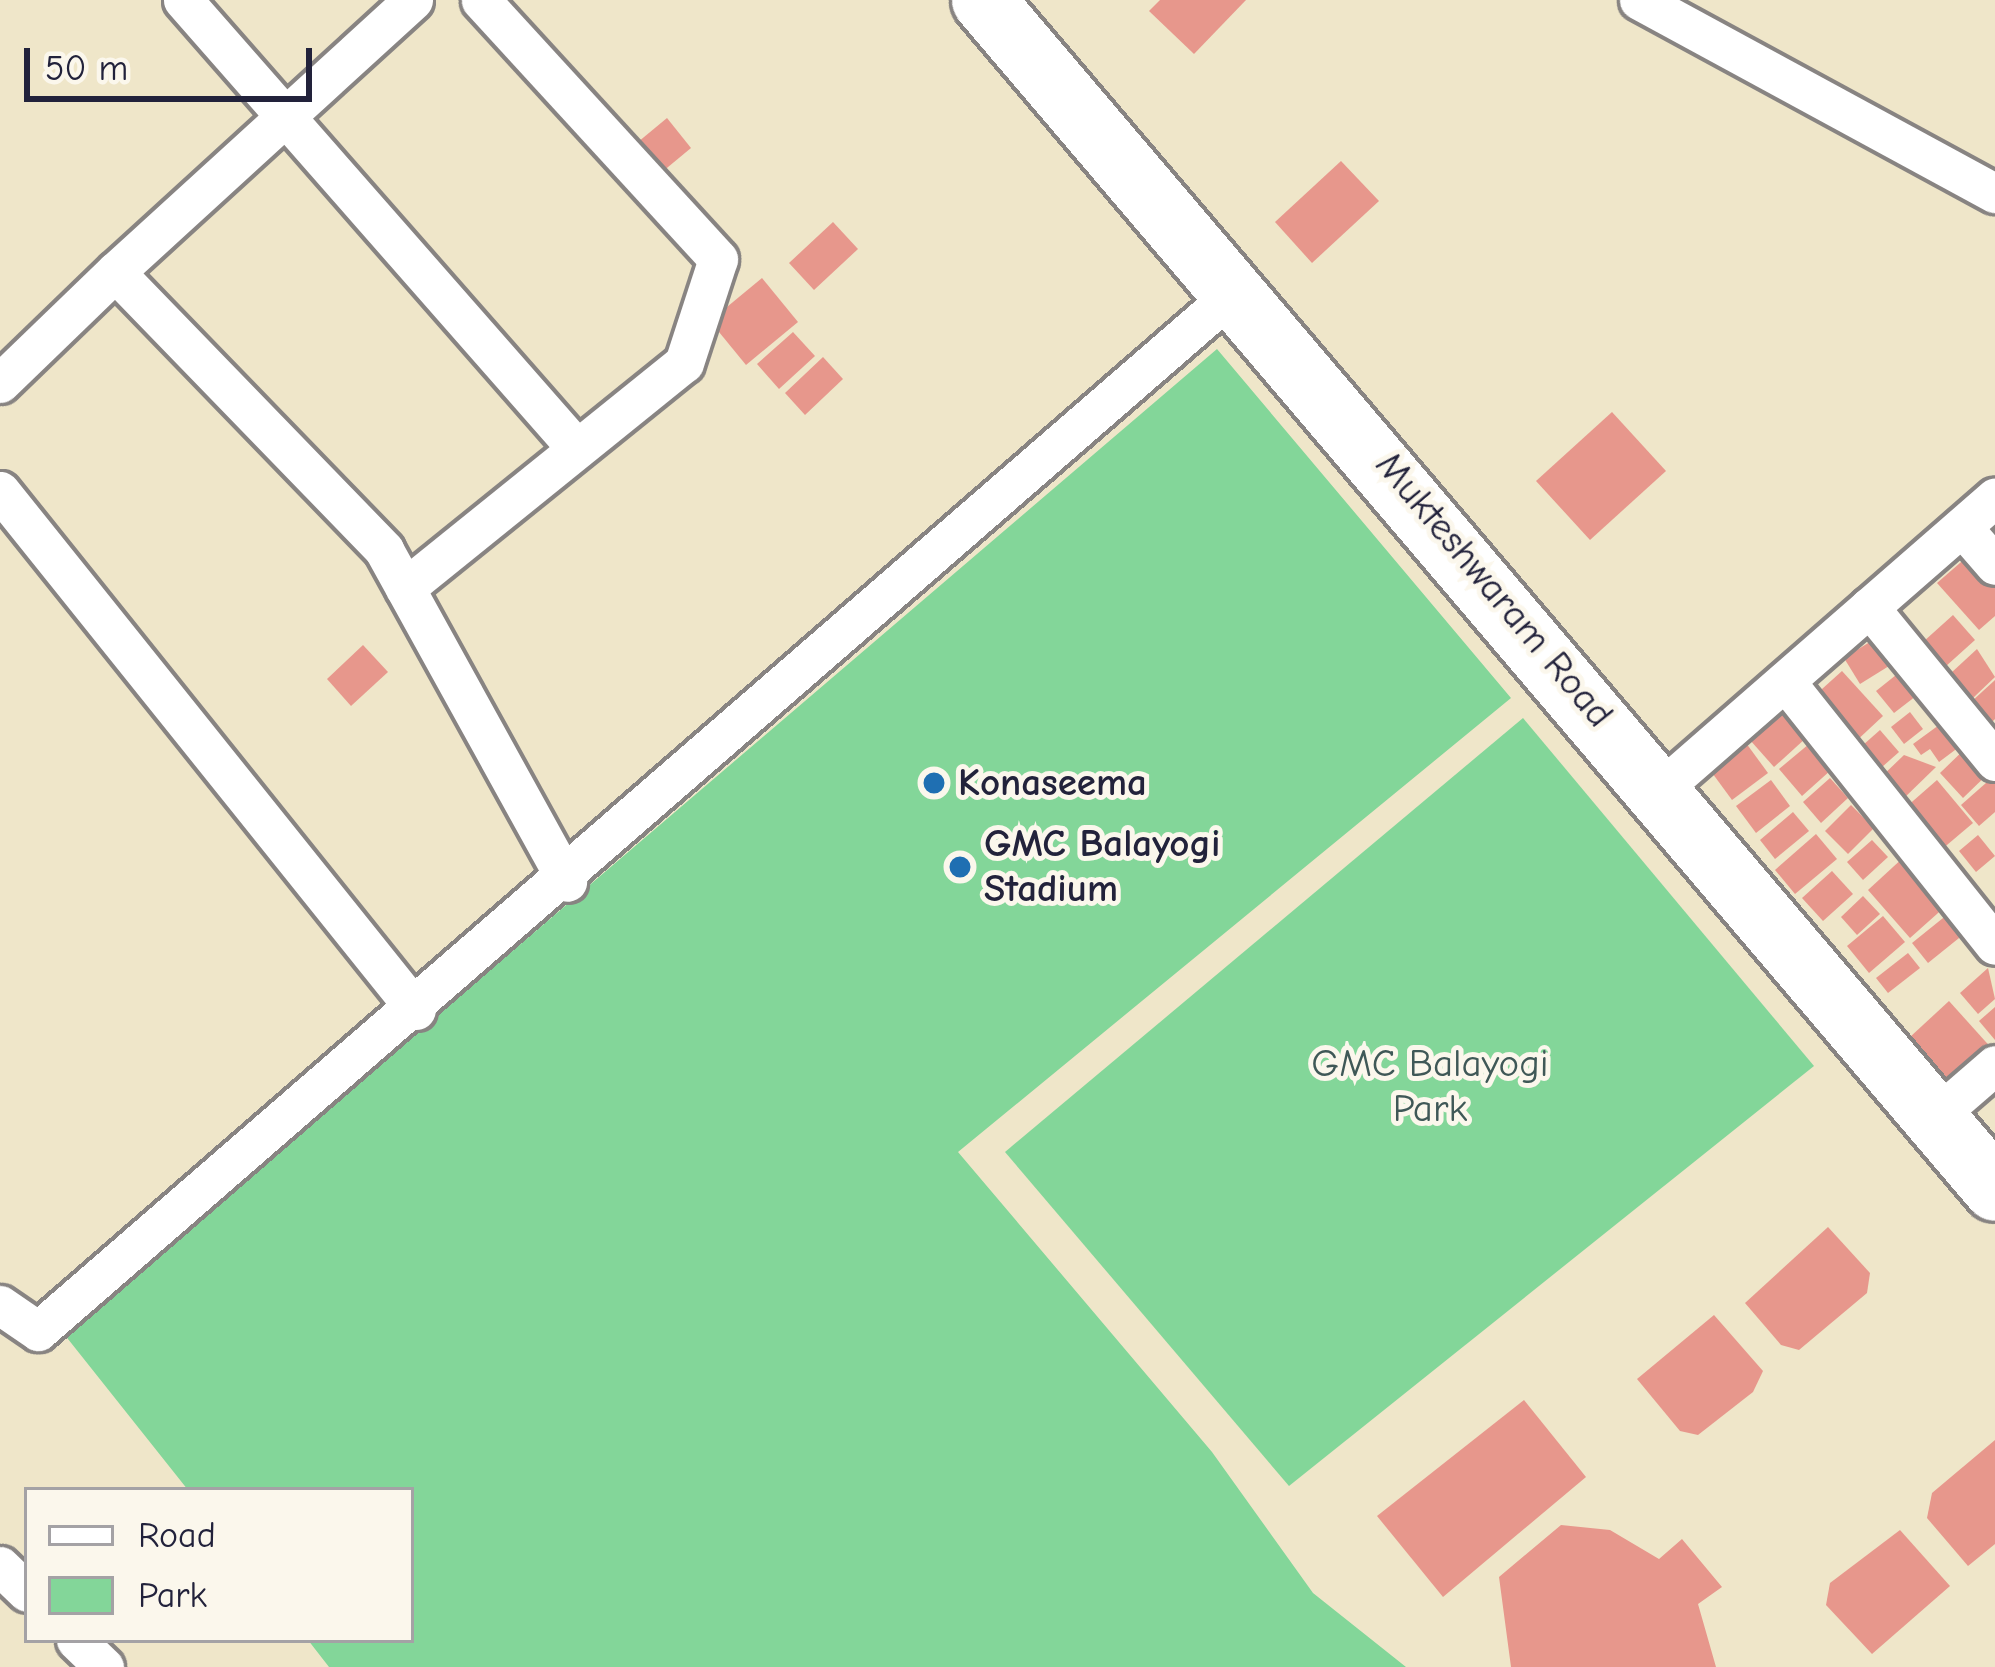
<!DOCTYPE html>
<html>
<head>
<meta charset="utf-8">
<style>
	body { margin:0 }
	#map { position:relative; width:1995px; height:1667px; overflow:hidden; background:#efe6c9; font-family:"Comic Neue",sans-serif }
	div>[style] { position:absolute }
	.green>* { inset:0; background:#83d699 }
	.building>* { inset:0; background:#e7978c }
	.roads { filter:drop-shadow(3px 0 #888482) drop-shadow(-3px 0 #888482) drop-shadow(0 3px #888482) drop-shadow(0 -3px #888482) }
	.minor>* { height:39px; margin:-19.5px; padding:0 19.5px; transform-origin:19.5px; border-radius:19.5px; background:#fff }
	.primary>* { height:63px; margin:-31.5px; padding:0 31.5px; transform-origin:31.5px; border-radius:31.5px; background:#fff }
	.dots>* { width:33px; height:33px; translate:-50% -50%; box-sizing:border-box; border:6px solid #fbf7ec; border-radius:50% }
	span { translate:-50% -50%; white-space:nowrap; text-align:center; line-height:1.15; -webkit-text-stroke:10px #fbf7ec; paint-order:stroke }
	.street-label { font-size:39px; color:#22223b }
	.poi-label { font-size:39px; color:#22223b; font-weight:700 }
	.left { translate:0 -50%; text-align:left }
	.park-label { font-size:39px; color:#3f5857 }
	.legend { position:absolute; left:24px; top:1487px; width:390px; height:156px; box-sizing:border-box; background:#fbf7ec; border:3px solid #a4a2a5; margin:0; padding:15px 21px; list-style:none; font-size:36px; color:#22223b }
	.legend li { display:flex; align-items:center; gap:24px; height:60px }
	.legend b { width:60px; border:3px solid #a4a2a5 }
	.scale { position:absolute; left:24px; top:48px; width:288px; height:54px; box-sizing:border-box; border:6px solid #22223b; border-top:0; padding-left:15px; font-size:36px; line-height:42px; white-space:nowrap; color:#22223b; -webkit-text-stroke:9px #fbf7ec; paint-order:stroke }
</style>
</head>
<body>
<div id="map">
	<div class="green">
		<div style="clip-path:polygon(1217px 349px,1511px 698px,958px 1152px,1212px 1452px,1313px 1593px,1406px 1667px,329px 1667px,308px 1640px,411px 1640px,411px 1490px,188px 1490px,64px 1334px)"></div>
		<div style="clip-path:polygon(1523px 718px,1814px 1066px,1289px 1486px,1005px 1152px)"></div>
	</div>
	<div class="building">
		<div style="clip-path:polygon(1160px 0,1246px 0,1194px 54px,1149px 11px)"></div>
		<div style="clip-path:polygon(667px 118px,691px 148px,656px 177px,632px 147px)"></div>
		<div style="clip-path:polygon(1341px 161px,1379px 201px,1312px 263px,1275px 222px)"></div>
		<div style="clip-path:polygon(833px 222px,858px 249px,814px 290px,789px 263px)"></div>
		<div style="clip-path:polygon(762px 278px,798px 322px,746px 365px,710px 321px)"></div>
		<div style="clip-path:polygon(793px 332px,815px 356px,779px 389px,757px 364px)"></div>
		<div style="clip-path:polygon(823px 357px,843px 379px,805px 415px,785px 393px)"></div>
		<div style="clip-path:polygon(1612px 412px,1666px 471px,1590px 540px,1536px 481px)"></div>
		<div style="clip-path:polygon(1968px 556px,1995px 586px,1995px 616px,1979px 630px,1937px 583px)"></div>
		<div style="clip-path:polygon(1953px 615px,1975px 640px,1945px 667px,1923px 642px)"></div>
		<div style="clip-path:polygon(1873px 640px,1889px 666px,1860px 684px,1844px 658px)"></div>
		<div style="clip-path:polygon(363px 645px,388px 672px,351px 706px,327px 679px)"></div>
		<div style="clip-path:polygon(1977px 649px,1995px 677px,1973px 698px,1951px 673px)"></div>
		<div style="clip-path:polygon(1911px 663px,1929px 686px,1894px 713px,1876px 691px)"></div>
		<div style="clip-path:polygon(1842px 671px,1883px 716px,1853px 744px,1812px 698px)"></div>
		<div style="clip-path:polygon(1995px 680px,1995px 719px,1991px 723px,1971px 702px)"></div>
		<div style="clip-path:polygon(1783px 711px,1806px 738px,1774px 767px,1750px 740px)"></div>
		<div style="clip-path:polygon(1910px 712px,1923px 729px,1904px 744px,1891px 727px)"></div>
		<div style="clip-path:polygon(1950px 717px,1967px 741px,1939px 762px,1930px 749px,1921px 755px,1913px 744px)"></div>
		<div style="clip-path:polygon(1880px 730px,1899px 752px,1873px 775px,1854px 753px)"></div>
		<div style="clip-path:polygon(1746px 743px,1768px 773px,1732px 800px,1710px 770px)"></div>
		<div style="clip-path:polygon(1809px 744px,1831px 770px,1802px 796px,1779px 769px)"></div>
		<div style="clip-path:polygon(1970px 744px,1994px 768px,1963px 798px,1940px 773px)"></div>
		<div style="clip-path:polygon(1904px 755px,1936px 767px,1900px 802px,1878px 780px)"></div>
		<div style="clip-path:polygon(1995px 775px,1995px 812px,1979px 826px,1961px 805px)"></div>
		<div style="clip-path:polygon(1830px 778px,1848px 798px,1821px 823px,1803px 802px)"></div>
		<div style="clip-path:polygon(1771px 780px,1790px 806px,1756px 833px,1736px 806px)"></div>
		<div style="clip-path:polygon(1937px 780px,1973px 823px,1941px 850px,1905px 808px)"></div>
		<div style="clip-path:polygon(1851px 805px,1874px 828px,1848px 854px,1825px 831px)"></div>
		<div style="clip-path:polygon(1793px 812px,1809px 831px,1775px 859px,1760px 840px)"></div>
		<div style="clip-path:polygon(1816px 834px,1837px 859px,1795px 894px,1775px 870px)"></div>
		<div style="clip-path:polygon(1978px 835px,1995px 856px,1976px 872px,1959px 851px)"></div>
		<div style="clip-path:polygon(1872px 840px,1888px 857px,1863px 880px,1847px 862px)"></div>
		<div style="clip-path:polygon(1905px 856px,1947px 905px,1910px 938px,1868px 890px)"></div>
		<div style="clip-path:polygon(1832px 871px,1853px 894px,1823px 921px,1802px 898px)"></div>
		<div style="clip-path:polygon(1863px 896px,1880px 914px,1857px 935px,1841px 917px)"></div>
		<div style="clip-path:polygon(1948px 914px,1964px 934px,1928px 963px,1912px 943px)"></div>
		<div style="clip-path:polygon(1883px 916px,1905px 942px,1869px 973px,1847px 946px)"></div>
		<div style="clip-path:polygon(1908px 953px,1920px 968px,1888px 993px,1876px 978px)"></div>
		<div style="clip-path:polygon(1988px 968px,1995px 999px,1978px 1014px,1960px 993px)"></div>
		<div style="clip-path:polygon(1949px 1001px,1994px 1051px,1955px 1087px,1910px 1037px)"></div>
		<div style="clip-path:polygon(1995px 1007px,1995px 1040px,1979px 1021px)"></div>
		<div style="clip-path:polygon(1828px 1227px,1870px 1273px,1867px 1293px,1799px 1350px,1781px 1345px,1745px 1303px)"></div>
		<div style="clip-path:polygon(1714px 1315px,1763px 1371px,1753px 1392px,1698px 1435px,1680px 1431px,1637px 1379px)"></div>
		<div style="clip-path:polygon(1524px 1400px,1586px 1477px,1443px 1597px,1377px 1516px)"></div>
		<div style="clip-path:polygon(1995px 1440px,1995px 1544px,1968px 1566px,1927px 1518px,1932px 1493px)"></div>
		<div style="clip-path:polygon(1561px 1525px,1610px 1530px,1659px 1559px,1682px 1539px,1722px 1587px,1698px 1604px,1716px 1667px,1511px 1667px,1499px 1577px)"></div>
		<div style="clip-path:polygon(1900px 1530px,1950px 1586px,1872px 1654px,1826px 1605px,1830px 1583px)"></div>
	</div>
	<div class="roads">
		<div class="minor">
			<div style="left:183px;top:0;width:597px;rotate:48.73deg"></div>
			<div style="left:413px;top:0;width:403px;rotate:137.6deg"></div>
			<div style="left:115px;top:272px;width:387px;rotate:45.9deg"></div>
			<div style="left:384px;top:550px;width:379px;rotate:61.1deg"></div>
			<div style="left:1639px;top:0;width:405px;rotate:28.5deg"></div>
			<div style="left:0;top:383px;width:160px;rotate:-44deg"></div>
			<div style="left:0;top:491px;width:665px;rotate:51.29deg"></div>
			<div style="left:1962px;top:527px;width:50px;rotate:49deg"></div>
			<div style="left:405px;top:588px;width:358px;rotate:-38.9deg"></div>
			<div style="left:684px;top:363px;width:109px;rotate:-71.9deg"></div>
			<div style="left:718px;top:259px;width:351px;rotate:-132.5deg"></div>
			<div style="left:1869px;top:607px;width:199px;rotate:50.7deg"></div>
			<div style="left:1785px;top:681px;width:337px;rotate:51.5deg"></div>
			<div style="left:1662px;top:788px;width:442px;rotate:-41.1deg"></div>
			<div style="left:1935px;top:1117px;width:79px;rotate:-40.9deg"></div>
			<div style="left:0;top:1305px;width:46px;rotate:34.4deg"></div>
			<div style="left:38px;top:1331px;width:1588px;rotate:-40.97deg"></div>
			<div style="left:0;top:1566px;width:37px;rotate:44deg"></div>
			<div style="left:76px;top:1640px;width:39px;rotate:44deg"></div>
		</div>
		<div class="primary">
			<div style="left:983px;top:0;width:1561px;rotate:49.6deg"></div>
		</div>
	</div>
	<div class="dots">
		<div style="left:934px;top:783px;background:#1f6fb2"></div>
		<div style="left:960px;top:867px;background:#1f6fb2"></div>
	</div>
	<div class="street-label">
		<span style="left:1494px;top:590px;rotate:50deg">Mukteshwaram Road</span>
	</div>
	<div class="poi-label">
		<span class="left" style="left:958px;top:783px">Konaseema</span>
		<span class="left" style="left:984px;top:867px">GMC Balayogi<br>Stadium</span>
	</div>
	<div class="park-label">
		<span style="left:1430px;top:1087px">GMC Balayogi<br>Park</span>
	</div>
	<ul class="legend">
	<li><b style="height:15px;background:#fff"></b>Road</li>
	<li><b style="height:33px;background:#83d699"></b>Park</li>
	</ul>
	<div class="scale">50 m</div>
</div>
</body>
</html>
